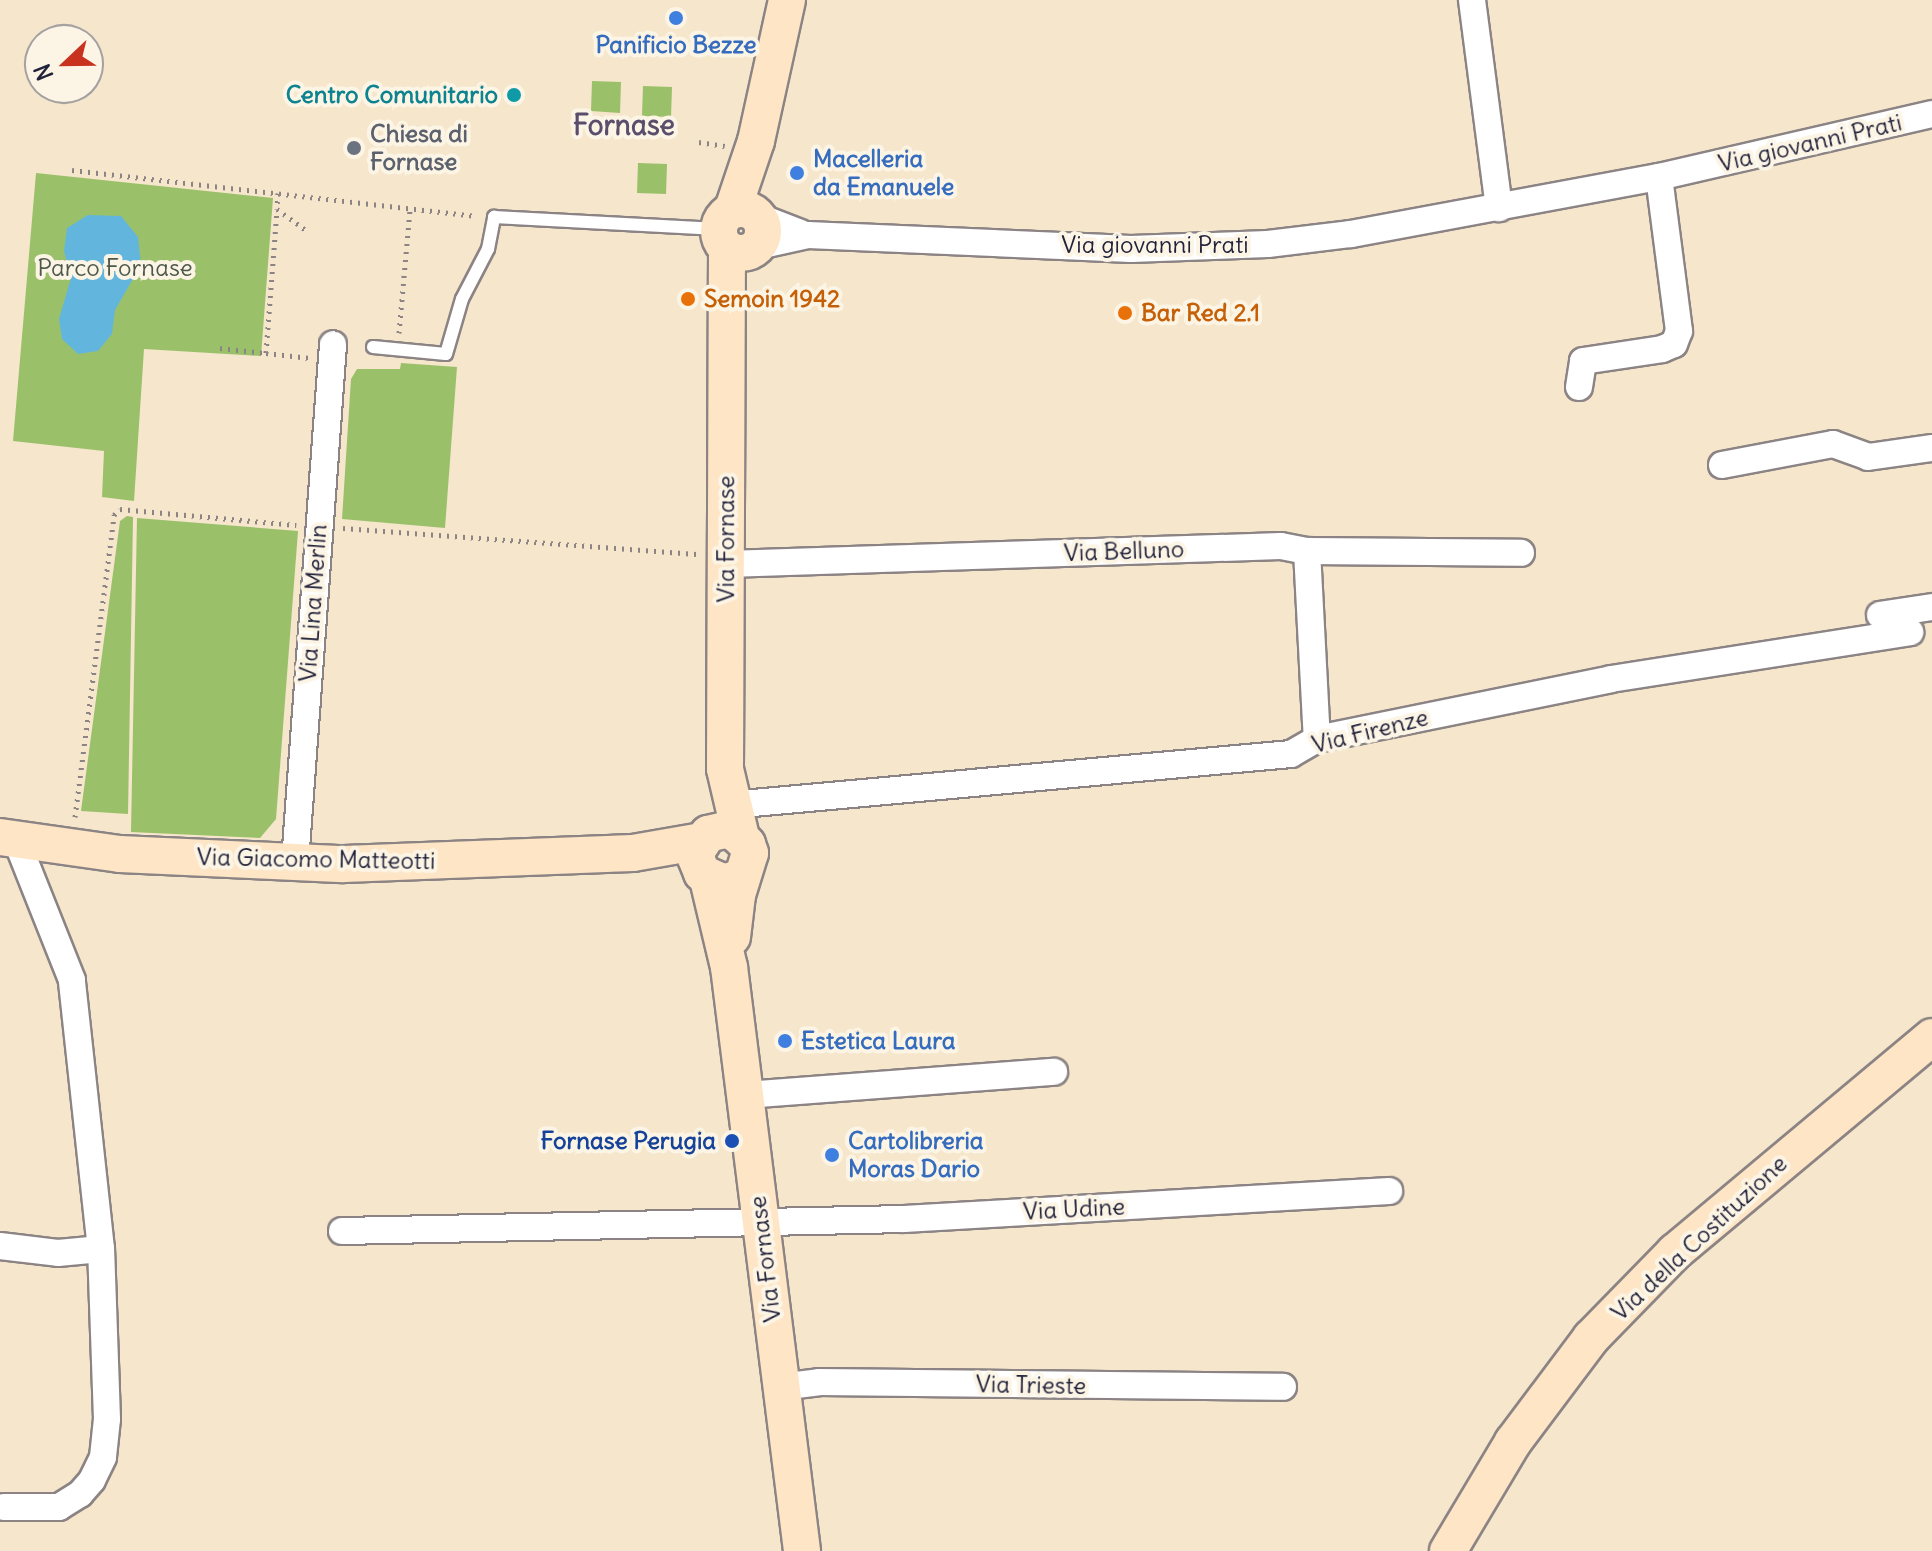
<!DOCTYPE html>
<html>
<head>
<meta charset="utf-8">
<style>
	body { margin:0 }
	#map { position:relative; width:1932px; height:1551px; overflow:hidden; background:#f5e6cc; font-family:Delius,sans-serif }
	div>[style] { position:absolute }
	.green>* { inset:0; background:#9bc06a }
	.water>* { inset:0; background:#62b6de }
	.path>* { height:5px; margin-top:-2.5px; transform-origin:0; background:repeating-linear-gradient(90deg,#8c8484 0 2px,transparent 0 8px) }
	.roads { filter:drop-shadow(2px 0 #8c8484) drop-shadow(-2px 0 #8c8484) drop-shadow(0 2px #8c8484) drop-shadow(0 -2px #8c8484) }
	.lane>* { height:12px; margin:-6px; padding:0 6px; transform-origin:6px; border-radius:6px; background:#fff }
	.street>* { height:26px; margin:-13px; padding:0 13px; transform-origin:13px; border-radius:13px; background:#fff }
	.secondary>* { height:36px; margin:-18px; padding:0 18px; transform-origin:18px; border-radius:18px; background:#fde5c5 }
	.secondary>.ring { margin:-18px; padding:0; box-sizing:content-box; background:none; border:36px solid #fde5c5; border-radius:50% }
	.dots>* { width:22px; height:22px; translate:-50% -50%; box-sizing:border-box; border:4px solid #fcf5e5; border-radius:50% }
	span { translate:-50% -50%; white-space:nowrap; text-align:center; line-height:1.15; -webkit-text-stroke:8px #fcf5e5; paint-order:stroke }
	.shop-label { font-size:24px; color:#366cbe; font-weight:700 }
	.left { translate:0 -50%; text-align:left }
	.culture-label { font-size:24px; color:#0d838f; font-weight:700 }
	.right { translate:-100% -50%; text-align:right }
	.worship-label { font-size:24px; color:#5b616d; font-weight:700 }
	.street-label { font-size:24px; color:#22223b }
	.park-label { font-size:24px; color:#4c594b }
	.food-label { font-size:24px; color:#c56008; font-weight:700 }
	.transit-label { font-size:24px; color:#164399; font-weight:700 }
	.quarter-label { font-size:28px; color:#5b4e6d; font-weight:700 }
	.north { position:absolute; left:24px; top:24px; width:80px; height:80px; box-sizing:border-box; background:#fcf5e5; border:2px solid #a5a1a1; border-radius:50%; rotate:248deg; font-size:22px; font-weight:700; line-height:32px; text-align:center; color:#22223b }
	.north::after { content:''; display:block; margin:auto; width:28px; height:36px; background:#c8321e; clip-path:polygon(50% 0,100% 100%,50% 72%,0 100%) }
</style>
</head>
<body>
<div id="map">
	<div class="green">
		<div style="clip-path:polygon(592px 81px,621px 82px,620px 113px,591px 111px)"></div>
		<div style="clip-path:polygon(643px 86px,672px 87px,671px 117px,642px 116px)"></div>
		<div style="clip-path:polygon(638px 163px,667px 164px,666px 194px,637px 193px)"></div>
		<div style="clip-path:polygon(36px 173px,273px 198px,261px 356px,144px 349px,134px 501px,102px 497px,104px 451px,13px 441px)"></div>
		<div style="clip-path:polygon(401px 363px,457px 367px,445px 528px,342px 519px,351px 379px,357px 369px,400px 369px)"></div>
		<div style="clip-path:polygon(127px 516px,133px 517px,128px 814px,81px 811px,120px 521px)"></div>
		<div style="clip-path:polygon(137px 518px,298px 531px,276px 819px,260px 838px,131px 832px)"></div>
	</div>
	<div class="water">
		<div style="clip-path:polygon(88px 215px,121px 216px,138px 237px,141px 265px,115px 310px,112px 334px,98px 351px,78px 354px,62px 339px,59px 319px,71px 278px,64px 251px,67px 228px)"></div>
	</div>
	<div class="path">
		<div style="left:699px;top:142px;width:26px;rotate:9deg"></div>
		<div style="left:72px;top:170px;width:407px;rotate:6.5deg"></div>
		<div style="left:278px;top:193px;width:16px;rotate:94deg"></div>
		<div style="left:277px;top:209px;width:39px;rotate:36deg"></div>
		<div style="left:399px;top:333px;width:123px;rotate:-84.9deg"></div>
		<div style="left:220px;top:348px;width:46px;rotate:6.2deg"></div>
		<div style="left:266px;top:353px;width:144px;rotate:-85.6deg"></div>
		<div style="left:266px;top:353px;width:44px;rotate:6.5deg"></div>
		<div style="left:343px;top:528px;width:354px;rotate:4.2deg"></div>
		<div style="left:75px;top:817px;width:305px;rotate:-82.6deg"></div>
		<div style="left:114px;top:515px;width:8px;rotate:-45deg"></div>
		<div style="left:120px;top:509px;width:177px;rotate:5.2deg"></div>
	</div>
	<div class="roads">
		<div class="lane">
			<div style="left:373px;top:347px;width:73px;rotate:5.5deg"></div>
			<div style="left:446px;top:354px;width:57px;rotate:-73.8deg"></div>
			<div style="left:462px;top:299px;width:56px;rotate:-62.5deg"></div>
			<div style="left:488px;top:249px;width:33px;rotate:-79deg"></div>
			<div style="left:494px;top:217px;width:224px;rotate:3.1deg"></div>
		</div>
		<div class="street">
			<div style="left:1472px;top:0;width:210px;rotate:82.6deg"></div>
			<div style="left:759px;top:217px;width:45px;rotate:20.9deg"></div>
			<div style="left:758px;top:246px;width:51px;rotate:-12.4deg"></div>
			<div style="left:808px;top:235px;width:323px;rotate:2.5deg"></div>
			<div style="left:1131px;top:249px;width:137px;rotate:-2.1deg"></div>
			<div style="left:1268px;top:244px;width:84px;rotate:-6.9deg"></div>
			<div style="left:1351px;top:234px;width:313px;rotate:-10.5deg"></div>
			<div style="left:1659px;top:177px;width:280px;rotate:-13deg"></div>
			<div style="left:1579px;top:387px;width:26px;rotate:-81deg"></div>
			<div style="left:1583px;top:361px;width:80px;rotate:-8.6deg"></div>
			<div style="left:1662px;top:349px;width:13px;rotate:-23deg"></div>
			<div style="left:1674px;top:344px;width:14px;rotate:-69deg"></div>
			<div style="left:1679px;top:331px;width:155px;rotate:-97.4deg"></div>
			<div style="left:1722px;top:465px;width:113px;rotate:-10.7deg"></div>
			<div style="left:1833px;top:444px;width:37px;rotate:20deg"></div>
			<div style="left:1868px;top:457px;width:65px;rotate:-8deg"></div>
			<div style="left:1307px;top:551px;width:188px;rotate:87deg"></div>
			<div style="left:727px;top:564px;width:554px;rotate:-1.86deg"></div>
			<div style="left:1281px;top:546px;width:26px;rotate:11deg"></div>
			<div style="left:1307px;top:551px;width:214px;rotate:0.5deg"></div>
			<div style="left:1880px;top:615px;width:53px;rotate:-8.7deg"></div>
			<div style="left:731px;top:805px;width:562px;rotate:-5.2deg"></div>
			<div style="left:1291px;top:754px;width:30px;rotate:-30deg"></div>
			<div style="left:1317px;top:739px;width:300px;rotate:-11.5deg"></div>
			<div style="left:1611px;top:679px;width:303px;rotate:-8.9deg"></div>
			<div style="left:295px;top:862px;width:519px;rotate:-85.8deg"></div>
			<div style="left:745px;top:1095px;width:310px;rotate:-4.3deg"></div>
			<div style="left:342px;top:1231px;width:562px;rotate:-1.22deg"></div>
			<div style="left:904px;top:1219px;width:486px;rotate:-3.3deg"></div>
			<div style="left:0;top:1246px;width:58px;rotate:6.9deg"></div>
			<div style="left:58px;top:1253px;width:43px;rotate:-5.3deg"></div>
			<div style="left:780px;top:1387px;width:39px;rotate:-7deg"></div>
			<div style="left:819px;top:1382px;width:464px;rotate:0.6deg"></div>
			<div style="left:4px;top:1507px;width:55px"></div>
			<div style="left:59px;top:1507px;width:25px;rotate:-32deg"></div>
			<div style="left:80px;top:1494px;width:18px;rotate:-49deg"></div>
			<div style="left:92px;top:1480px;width:25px;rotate:-64deg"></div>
			<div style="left:103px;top:1457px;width:38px;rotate:-84deg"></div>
			<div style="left:107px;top:1419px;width:170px;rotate:-92deg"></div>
			<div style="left:101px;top:1249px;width:271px;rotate:-96.2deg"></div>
			<div style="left:72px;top:980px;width:152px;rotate:-111.7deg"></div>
		</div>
		<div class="secondary">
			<div class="ring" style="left:719px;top:209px;width:8px;height:8px"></div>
			<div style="left:733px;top:209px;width:72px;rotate:-71.3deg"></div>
			<div style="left:756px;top:141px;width:144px;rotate:-77.6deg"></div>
			<div style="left:727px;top:249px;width:520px;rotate:90.22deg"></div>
			<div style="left:725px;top:769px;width:70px;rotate:76.8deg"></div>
			<div style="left:0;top:837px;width:121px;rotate:8.1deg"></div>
			<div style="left:120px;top:854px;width:224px;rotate:2.6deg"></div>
			<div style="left:344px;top:864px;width:289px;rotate:-2.2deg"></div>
			<div style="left:633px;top:853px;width:70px;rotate:-9.9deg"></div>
			<div style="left:708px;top:879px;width:90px;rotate:76.6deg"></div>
			<div style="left:729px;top:967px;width:589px;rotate:82.87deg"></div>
			<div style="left:732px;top:937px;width:42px;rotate:-83.2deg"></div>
			<div style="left:737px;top:895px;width:44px;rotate:-72.8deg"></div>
			<div style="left:750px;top:853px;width:9px;rotate:-108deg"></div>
			<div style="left:747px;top:844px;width:18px;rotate:-137deg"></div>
			<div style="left:734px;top:832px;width:9px;rotate:-167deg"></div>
			<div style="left:725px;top:830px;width:17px;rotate:167deg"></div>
			<div style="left:708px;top:834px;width:18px;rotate:124deg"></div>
			<div style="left:698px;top:849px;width:9px;rotate:103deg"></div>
			<div style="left:696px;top:858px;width:16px;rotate:68deg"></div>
			<div style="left:702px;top:873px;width:24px;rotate:24deg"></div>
			<div style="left:724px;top:883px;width:18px;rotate:-19deg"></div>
			<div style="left:1448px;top:1551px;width:127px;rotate:-59.2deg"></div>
			<div style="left:1513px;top:1442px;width:130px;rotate:-53.1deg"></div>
			<div style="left:1591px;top:1338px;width:120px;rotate:-45.7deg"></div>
			<div style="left:1675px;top:1252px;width:335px;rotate:-39.9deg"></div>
		</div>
	</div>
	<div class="dots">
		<div style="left:676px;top:18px;background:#3f7fe0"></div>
		<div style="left:514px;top:95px;background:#0f9aa8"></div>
		<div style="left:354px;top:148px;background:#6b7280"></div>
		<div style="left:797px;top:173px;background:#3f7fe0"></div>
		<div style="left:688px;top:299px;background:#e8710a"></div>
		<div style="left:1125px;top:313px;background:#e8710a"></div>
		<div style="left:785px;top:1041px;background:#3f7fe0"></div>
		<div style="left:732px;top:1141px;background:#1a4fb4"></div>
		<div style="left:832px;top:1155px;background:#3f7fe0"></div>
	</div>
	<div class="shop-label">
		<span style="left:676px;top:45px">Panificio Bezze</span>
		<span class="left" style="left:813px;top:173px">Macelleria<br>da Emanuele</span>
		<span class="left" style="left:801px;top:1041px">Estetica Laura</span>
		<span class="left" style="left:848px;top:1155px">Cartolibreria<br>Moras Dario</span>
	</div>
	<div class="culture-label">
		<span class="right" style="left:498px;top:95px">Centro Comunitario</span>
	</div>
	<div class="worship-label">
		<span class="left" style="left:370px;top:148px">Chiesa di<br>Fornase</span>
	</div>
	<div class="street-label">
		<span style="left:1810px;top:143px;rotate:-13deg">Via giovanni Prati</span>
		<span style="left:1155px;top:245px">Via giovanni Prati</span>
		<span style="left:726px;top:539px;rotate:-90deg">Via Fornase</span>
		<span style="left:1124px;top:551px;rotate:-2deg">Via Belluno</span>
		<span style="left:313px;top:603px;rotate:-86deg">Via Lina Merlin</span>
		<span style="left:1370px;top:731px;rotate:-14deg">Via Firenze</span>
		<span style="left:316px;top:859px;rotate:1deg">Via Giacomo Matteotti</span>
		<span style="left:1074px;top:1209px;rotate:-3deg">Via Udine</span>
		<span style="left:1699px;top:1238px;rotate:-43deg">Via della Costituzione</span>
		<span style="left:765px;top:1259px;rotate:-97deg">Via Fornase</span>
		<span style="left:1031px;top:1385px;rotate:1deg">Via Trieste</span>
	</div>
	<div class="park-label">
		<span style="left:115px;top:268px">Parco Fornase</span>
	</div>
	<div class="food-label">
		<span class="left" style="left:704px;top:299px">Semoin 1942</span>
		<span class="left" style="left:1141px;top:313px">Bar Red 2.1</span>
	</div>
	<div class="transit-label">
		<span class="right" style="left:716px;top:1141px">Fornase Perugia</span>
	</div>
	<div class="quarter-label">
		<span style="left:624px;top:125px">Fornase</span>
	</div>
	<div class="north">N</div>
</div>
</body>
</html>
